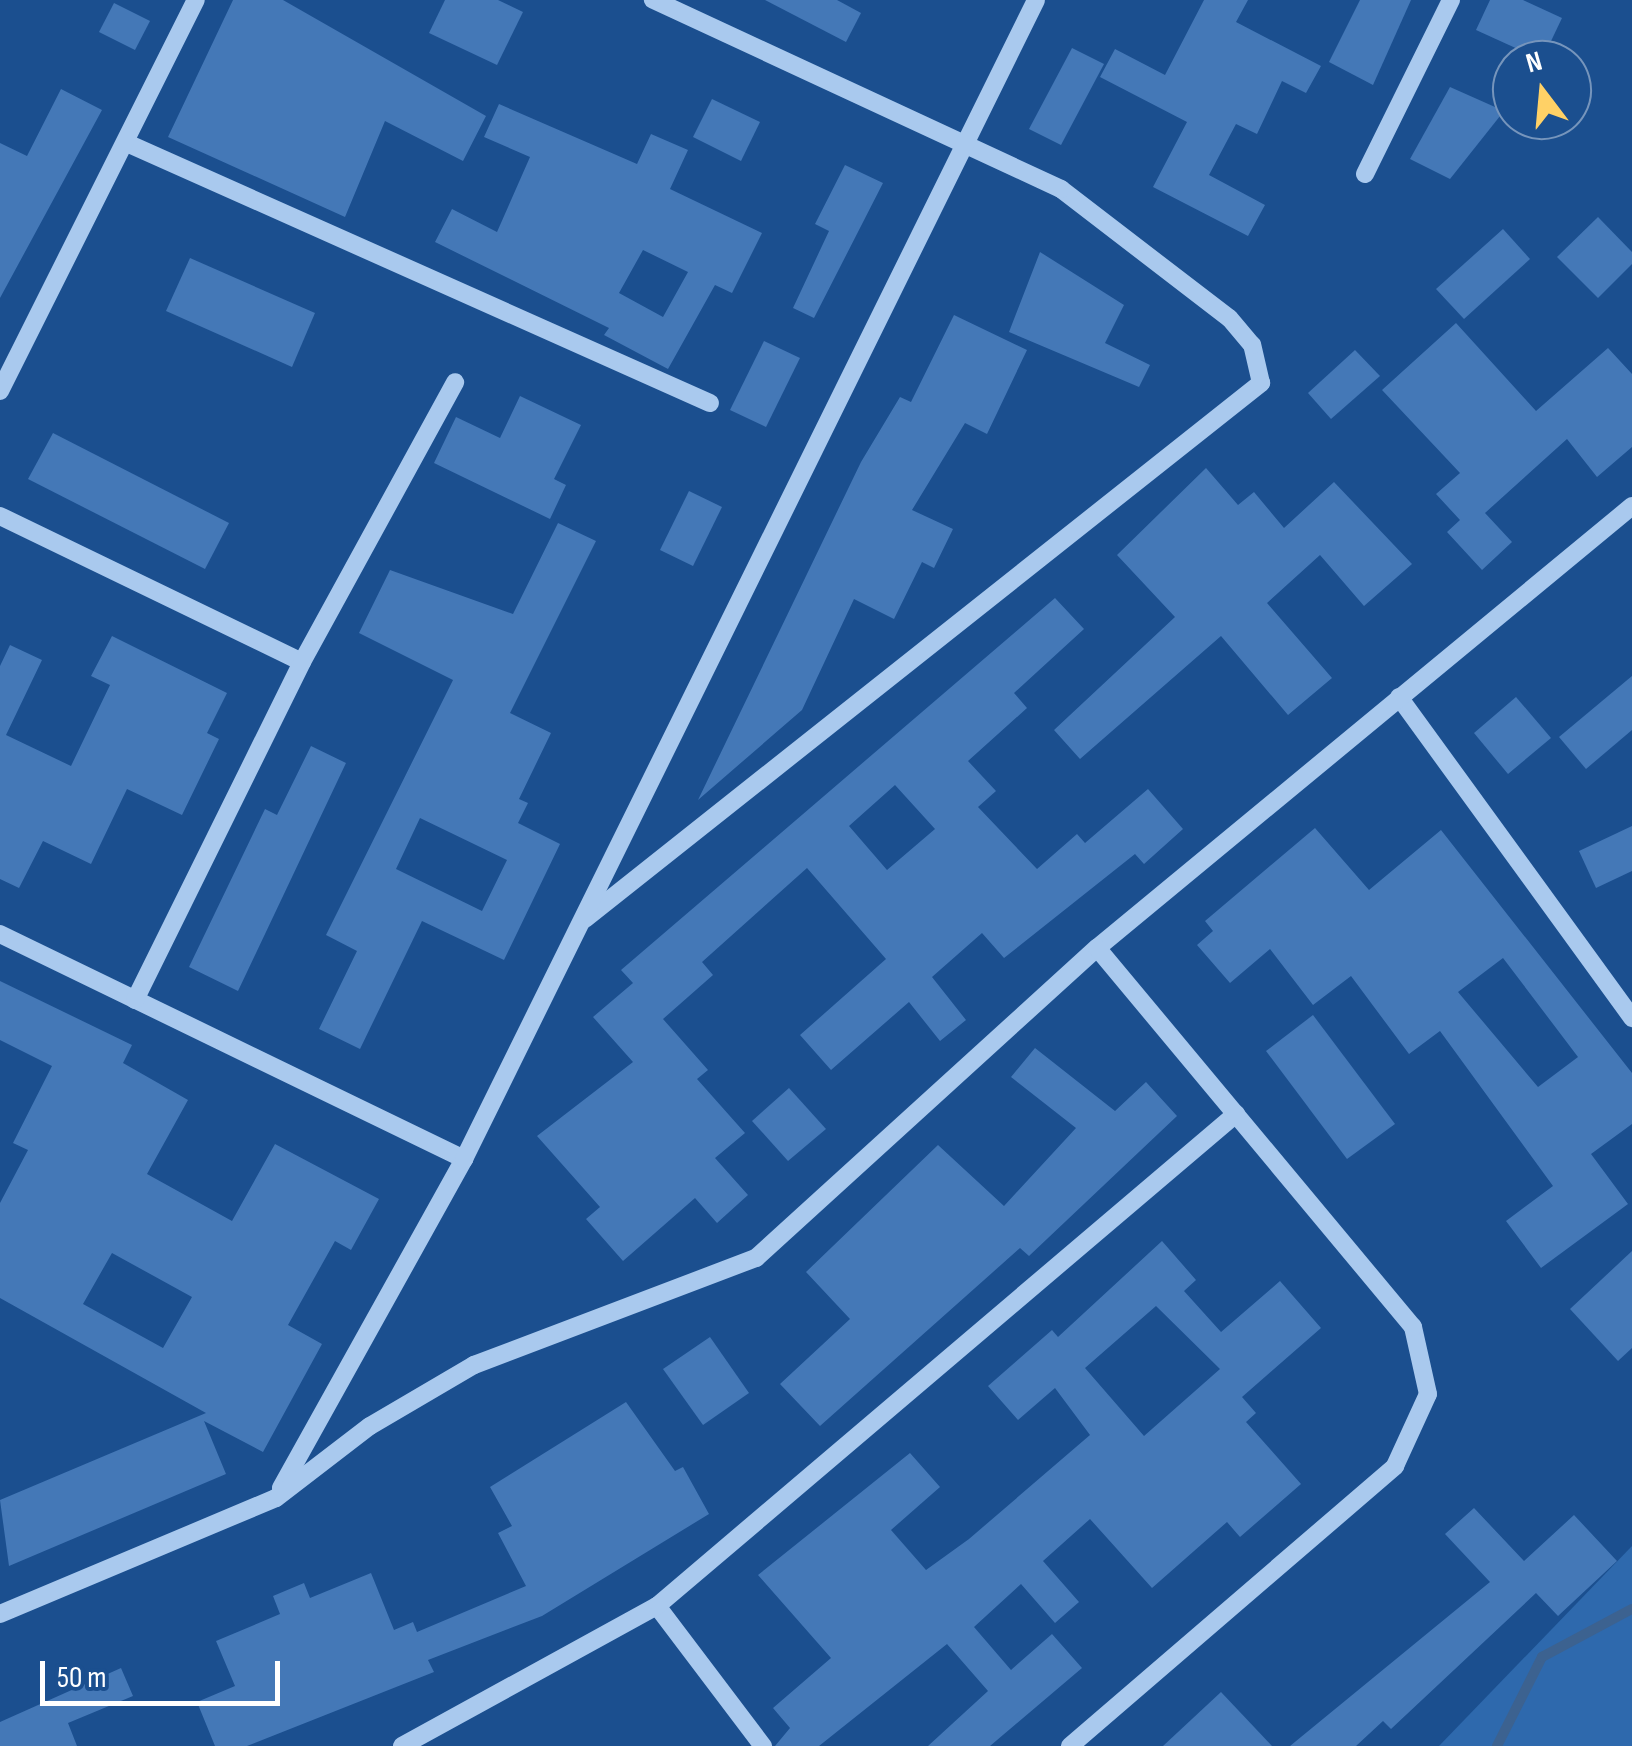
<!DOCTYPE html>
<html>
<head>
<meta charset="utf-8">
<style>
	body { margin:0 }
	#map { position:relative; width:1632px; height:1746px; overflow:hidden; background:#1b4f8f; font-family:"Sofia Sans Condensed",sans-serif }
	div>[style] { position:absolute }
	.green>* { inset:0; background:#2e69ad }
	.stream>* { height:10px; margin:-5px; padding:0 5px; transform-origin:5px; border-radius:5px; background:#3c6290 }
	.building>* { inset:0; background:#4478b7 }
	.minor>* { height:18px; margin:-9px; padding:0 9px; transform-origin:9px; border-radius:9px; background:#a9c9ee }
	span { translate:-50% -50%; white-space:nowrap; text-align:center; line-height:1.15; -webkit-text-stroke:9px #1b4f8f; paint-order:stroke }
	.north { position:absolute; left:1492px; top:40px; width:100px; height:100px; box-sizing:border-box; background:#1b4f8f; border:2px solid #7695bc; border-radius:50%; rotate:344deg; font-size:28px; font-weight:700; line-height:40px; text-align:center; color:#fff }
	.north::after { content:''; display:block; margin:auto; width:35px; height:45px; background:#ffd166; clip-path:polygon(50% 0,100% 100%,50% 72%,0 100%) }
	.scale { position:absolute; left:40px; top:1661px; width:240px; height:45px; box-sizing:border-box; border:5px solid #fff; border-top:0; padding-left:12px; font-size:30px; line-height:35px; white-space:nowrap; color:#fff; -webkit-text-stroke:8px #1b4f8f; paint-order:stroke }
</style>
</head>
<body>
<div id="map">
	<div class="green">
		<div style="clip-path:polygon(1632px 1546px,1632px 1746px,1439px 1746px)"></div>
	</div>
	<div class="stream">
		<div style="left:1497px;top:1746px;width:100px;rotate:-63.2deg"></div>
		<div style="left:1542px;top:1657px;width:102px;rotate:-28.1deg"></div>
	</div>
	<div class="building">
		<div style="clip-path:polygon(233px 0,283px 0,486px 116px,463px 161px,385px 121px,345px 217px,168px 137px)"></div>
		<div style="clip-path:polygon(445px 0,498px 0,523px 12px,497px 65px,429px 33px)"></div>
		<div style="clip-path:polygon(765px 0,837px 0,861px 13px,846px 42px)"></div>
		<div style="clip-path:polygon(1204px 0,1248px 0,1236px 22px,1321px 66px,1306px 93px,1282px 81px,1257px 134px,1236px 124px,1209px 175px,1265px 205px,1248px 236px,1153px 187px,1187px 122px,1100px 77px,1115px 49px,1165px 75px)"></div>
		<div style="clip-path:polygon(1360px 0,1411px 0,1373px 85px,1329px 62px)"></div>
		<div style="clip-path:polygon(1490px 0,1523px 0,1562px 18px,1542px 60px,1476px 30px)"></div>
		<div style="clip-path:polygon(114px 3px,150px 21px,135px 50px,99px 32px)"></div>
		<div style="clip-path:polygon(1072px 48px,1104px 64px,1061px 145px,1029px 129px)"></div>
		<div style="clip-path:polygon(1450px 87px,1504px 111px,1450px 179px,1410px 159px)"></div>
		<div style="clip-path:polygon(61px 89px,102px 110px,0 298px,0 143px,27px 156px)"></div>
		<div style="clip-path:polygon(712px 99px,760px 122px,741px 161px,693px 137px)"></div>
		<div style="clip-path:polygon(evenodd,499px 104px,637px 164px,651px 134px,688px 150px,670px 189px,762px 233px,732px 293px,715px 285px,668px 369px,604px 335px,609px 328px,435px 242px,452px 209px,497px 232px,530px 157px,484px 137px,499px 104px,643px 250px,688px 272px,663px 317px,619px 293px,643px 250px)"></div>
		<div style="clip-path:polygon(845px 165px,883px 183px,814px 318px,793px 308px,829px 231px,815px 224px)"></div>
		<div style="clip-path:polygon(1598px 217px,1632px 252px,1632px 264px,1598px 298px,1557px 257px)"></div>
		<div style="clip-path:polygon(1503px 229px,1530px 259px,1464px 319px,1436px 289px)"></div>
		<div style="clip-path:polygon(1040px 252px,1124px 305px,1105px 343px,1150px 365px,1139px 387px,1009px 332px)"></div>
		<div style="clip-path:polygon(190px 258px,315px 313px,292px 367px,166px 311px)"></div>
		<div style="clip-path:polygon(954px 315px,1027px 350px,987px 434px,965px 423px,912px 510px,953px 529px,934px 568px,922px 562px,894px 619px,854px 599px,802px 710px,698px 800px,861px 462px,900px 397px,911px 402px)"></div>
		<div style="clip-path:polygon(1456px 323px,1536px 411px,1608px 348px,1632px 374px,1632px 447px,1597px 477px,1567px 439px,1485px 513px,1512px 542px,1482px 570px,1447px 532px,1460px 520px,1436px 494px,1460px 473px,1382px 390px)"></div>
		<div style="clip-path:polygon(764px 341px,800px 358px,766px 427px,730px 410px)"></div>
		<div style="clip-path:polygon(1355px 350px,1380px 376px,1331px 419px,1308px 393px)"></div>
		<div style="clip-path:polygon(520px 396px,581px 425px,554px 479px,566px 485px,550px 519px,434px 463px,456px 417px,500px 438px)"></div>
		<div style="clip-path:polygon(53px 433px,229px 523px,205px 569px,28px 479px)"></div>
		<div style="clip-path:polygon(1206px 468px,1238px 505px,1254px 492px,1284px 528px,1334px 482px,1412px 564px,1364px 606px,1320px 555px,1267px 603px,1332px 678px,1288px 715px,1221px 636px,1080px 759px,1054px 730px,1175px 617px,1117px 555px)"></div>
		<div style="clip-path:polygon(689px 491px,722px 507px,693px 566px,660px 550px)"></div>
		<div style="clip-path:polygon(evenodd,558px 523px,596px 541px,510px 713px,551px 733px,519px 799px,528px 803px,518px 823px,560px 844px,504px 960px,422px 921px,360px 1049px,319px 1029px,357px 951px,326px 935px,453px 680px,359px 633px,390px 570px,513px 614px,558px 523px,420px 818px,507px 860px,482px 911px,396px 869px,420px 818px)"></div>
		<div style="clip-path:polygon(evenodd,1055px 598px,1084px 629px,1014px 693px,1027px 708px,968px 761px,996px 791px,978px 807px,1037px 869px,1077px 834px,1085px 843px,1148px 789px,1183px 829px,1144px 864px,1135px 854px,1004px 958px,982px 933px,932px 977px,966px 1020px,940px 1041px,909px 1002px,831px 1070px,800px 1035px,886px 959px,807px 868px,702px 962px,713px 975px,663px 1019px,708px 1070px,697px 1079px,745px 1133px,715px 1158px,748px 1195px,717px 1223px,695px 1198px,623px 1261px,586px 1219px,600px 1207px,537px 1136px,633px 1062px,593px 1017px,633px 983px,621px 970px,1055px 598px,895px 785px,935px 829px,887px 870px,849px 826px,895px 785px)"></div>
		<div style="clip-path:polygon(112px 636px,227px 693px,207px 733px,219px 739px,182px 815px,127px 789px,91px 864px,43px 841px,19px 888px,0 879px,0 666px,10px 645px,42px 660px,6px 735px,71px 766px,110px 685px,91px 676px)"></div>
		<div style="clip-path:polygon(1632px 676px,1632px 730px,1586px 769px,1559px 737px)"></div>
		<div style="clip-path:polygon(1516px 697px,1551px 738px,1508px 774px,1474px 733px)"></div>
		<div style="clip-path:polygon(311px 746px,346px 763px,238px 991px,189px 967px,265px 809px,277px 815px)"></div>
		<div style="clip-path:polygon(1632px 826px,1632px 871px,1596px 888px,1579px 851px)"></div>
		<div style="clip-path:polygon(evenodd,1315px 828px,1369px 890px,1441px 830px,1632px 1073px,1632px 1124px,1591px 1154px,1628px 1204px,1541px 1268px,1506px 1221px,1553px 1186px,1440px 1031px,1409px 1054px,1351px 976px,1313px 1005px,1270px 949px,1230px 983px,1197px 945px,1213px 931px,1205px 921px,1315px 828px,1503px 958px,1578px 1057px,1538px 1087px,1458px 992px,1503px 958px)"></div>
		<div style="clip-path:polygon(evenodd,0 981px,132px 1045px,123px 1063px,188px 1100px,147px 1174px,232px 1221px,275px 1144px,379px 1199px,351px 1250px,335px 1241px,288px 1325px,322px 1344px,263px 1452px,204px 1421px,226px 1474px,9px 1566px,0 1500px,206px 1413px,0 1298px,0 1203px,28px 1150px,13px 1143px,52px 1066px,0 1040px,0 981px,112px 1253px,192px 1297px,163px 1348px,83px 1304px,112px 1253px)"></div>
		<div style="clip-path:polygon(1313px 1015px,1395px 1124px,1347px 1159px,1266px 1051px)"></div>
		<div style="clip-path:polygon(1035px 1048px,1115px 1111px,1146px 1082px,1177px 1116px,1029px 1256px,1020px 1248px,820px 1426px,780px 1384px,850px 1319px,806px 1272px,938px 1145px,1004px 1206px,1076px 1128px,1011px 1077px)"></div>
		<div style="clip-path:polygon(789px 1088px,826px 1129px,788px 1161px,752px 1121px)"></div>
		<div style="clip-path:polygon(evenodd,1162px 1241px,1196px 1280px,1184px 1291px,1221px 1332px,1280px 1281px,1321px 1328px,1242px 1397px,1256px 1413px,1246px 1422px,1301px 1484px,1240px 1537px,1227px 1522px,1152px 1588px,1090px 1519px,1043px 1561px,1079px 1602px,1055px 1623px,1021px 1584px,974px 1627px,1011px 1670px,1052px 1634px,1082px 1668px,990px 1746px,928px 1746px,988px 1691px,947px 1644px,819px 1746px,775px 1746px,790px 1728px,773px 1708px,831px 1658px,758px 1575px,910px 1453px,940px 1487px,891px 1530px,926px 1570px,969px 1539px,1090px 1435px,1055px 1388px,1018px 1420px,988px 1386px,1052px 1330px,1058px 1337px,1162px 1241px,1156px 1306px,1220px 1369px,1144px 1436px,1085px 1368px,1156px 1306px)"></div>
		<div style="clip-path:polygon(1632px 1251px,1632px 1348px,1618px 1361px,1570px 1309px)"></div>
		<div style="clip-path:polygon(710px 1337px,749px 1393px,703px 1425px,663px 1369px)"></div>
		<div style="clip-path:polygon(626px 1402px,675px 1471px,683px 1467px,709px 1514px,542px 1616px,428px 1660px,434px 1672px,247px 1746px,215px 1746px,197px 1702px,235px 1686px,216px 1641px,280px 1614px,273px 1596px,304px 1583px,310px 1598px,371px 1573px,394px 1630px,413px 1622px,417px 1632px,526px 1586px,498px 1533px,512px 1526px,490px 1487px)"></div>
		<div style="clip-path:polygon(1474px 1508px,1524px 1561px,1574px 1515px,1617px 1561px,1558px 1616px,1536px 1593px,1391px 1729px,1383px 1721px,1356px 1746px,1290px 1746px,1490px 1582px,1445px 1534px)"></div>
		<div style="clip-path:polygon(121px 1668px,133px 1696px,68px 1723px,77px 1746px,0 1746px,0 1722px)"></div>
		<div style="clip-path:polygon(1221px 1692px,1272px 1746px,1163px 1746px)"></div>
	</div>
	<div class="minor">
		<div style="left:129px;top:144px;width:636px;rotate:24.03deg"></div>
		<div style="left:1365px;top:174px;width:194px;rotate:-63.7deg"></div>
		<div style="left:0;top:391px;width:437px;rotate:-63.4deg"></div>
		<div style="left:0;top:516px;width:335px;rotate:25.8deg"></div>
		<div style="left:1399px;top:697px;width:397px;rotate:54deg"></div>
		<div style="left:585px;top:919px;width:863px;rotate:-38.41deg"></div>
		<div style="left:1261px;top:383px;width:39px;rotate:-103deg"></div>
		<div style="left:1252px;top:345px;width:35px;rotate:-130deg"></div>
		<div style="left:1229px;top:318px;width:212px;rotate:-142.5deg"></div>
		<div style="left:1061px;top:189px;width:450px;rotate:-155.1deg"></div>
		<div style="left:0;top:934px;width:516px;rotate:25.87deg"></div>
		<div style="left:135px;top:1000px;width:377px;rotate:-63.7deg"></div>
		<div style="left:302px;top:662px;width:319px;rotate:-61.3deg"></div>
		<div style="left:281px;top:1488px;width:376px;rotate:-60.9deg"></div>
		<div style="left:464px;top:1159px;width:1292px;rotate:-63.73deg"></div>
		<div style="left:657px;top:1606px;width:176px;rotate:52.9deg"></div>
		<div style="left:0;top:1614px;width:299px;rotate:-22.8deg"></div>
		<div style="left:276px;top:1498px;width:118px;rotate:-37.5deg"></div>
		<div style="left:370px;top:1426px;width:121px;rotate:-30.4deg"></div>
		<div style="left:474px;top:1365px;width:302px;rotate:-20.8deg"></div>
		<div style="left:756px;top:1258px;width:461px;rotate:-42.3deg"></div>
		<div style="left:1097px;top:948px;width:694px;rotate:-39.56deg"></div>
		<div style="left:402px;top:1746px;width:291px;rotate:-28.8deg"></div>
		<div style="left:657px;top:1606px;width:760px;rotate:-40.36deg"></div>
		<div style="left:1070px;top:1746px;width:429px;rotate:-40.7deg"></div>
		<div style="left:1395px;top:1466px;width:79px;rotate:-65.4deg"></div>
		<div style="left:1428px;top:1394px;width:69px;rotate:-102.6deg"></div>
		<div style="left:1413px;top:1327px;width:493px;rotate:-129.8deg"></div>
	</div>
	<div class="north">N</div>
	<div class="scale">50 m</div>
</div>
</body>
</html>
